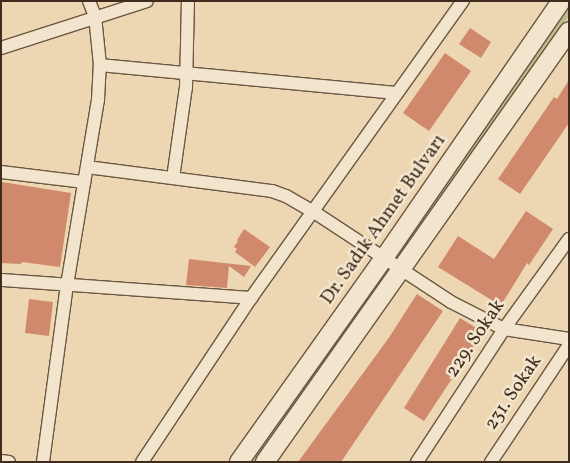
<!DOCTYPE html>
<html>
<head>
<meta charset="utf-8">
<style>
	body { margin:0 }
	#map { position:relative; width:570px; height:463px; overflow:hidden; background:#edd7b2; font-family:Vollkorn,serif }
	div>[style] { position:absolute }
	.green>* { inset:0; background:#c0bc87 }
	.building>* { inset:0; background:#d0896d }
	.roads { filter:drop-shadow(1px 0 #6a5743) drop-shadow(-1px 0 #6a5743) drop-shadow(0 1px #6a5743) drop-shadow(0 -1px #6a5743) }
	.street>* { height:12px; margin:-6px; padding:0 6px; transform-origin:6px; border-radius:6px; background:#f3e5cd }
	.secondary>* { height:18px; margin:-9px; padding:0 9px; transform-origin:9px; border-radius:9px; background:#f3e5cd }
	span { translate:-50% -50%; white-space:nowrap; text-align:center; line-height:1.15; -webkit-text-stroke:5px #f3e5cd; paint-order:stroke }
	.street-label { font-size:19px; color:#3f2c1e }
	.frame { position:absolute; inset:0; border:2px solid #3f2c1e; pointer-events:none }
</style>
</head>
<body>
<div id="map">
	<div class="green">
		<div style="clip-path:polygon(569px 3px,569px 16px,400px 259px,394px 255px)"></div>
		<div style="clip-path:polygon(385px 268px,390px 272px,256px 462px,246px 462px)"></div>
	</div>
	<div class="building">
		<div style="clip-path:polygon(470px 28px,491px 42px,481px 58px,459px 44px)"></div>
		<div style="clip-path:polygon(445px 53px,471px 71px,429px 131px,403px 113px)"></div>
		<div style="clip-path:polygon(569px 80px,569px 123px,520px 194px,498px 179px,554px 97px,557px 99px)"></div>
		<div style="clip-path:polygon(2px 182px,71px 193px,60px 267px,22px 262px,21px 264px,1px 263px)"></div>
		<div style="clip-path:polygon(526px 211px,553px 229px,529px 265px,527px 263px,503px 302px,493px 301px,438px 267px,458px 236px,494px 259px)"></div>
		<div style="clip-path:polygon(244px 229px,270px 247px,255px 267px,235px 252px,237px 249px,234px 247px,238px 241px,237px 240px)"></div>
		<div style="clip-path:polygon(189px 259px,224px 263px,251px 266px,244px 277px,229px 266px,227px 288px,186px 285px)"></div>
		<div style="clip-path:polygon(417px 294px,443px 311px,341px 462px,298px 462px,388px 339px)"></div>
		<div style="clip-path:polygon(29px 299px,53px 302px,49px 336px,25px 333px)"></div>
		<div style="clip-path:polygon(460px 318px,483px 332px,424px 421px,404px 408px)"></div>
	</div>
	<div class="roads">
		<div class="street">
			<div style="left:1px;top:48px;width:153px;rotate:-17.8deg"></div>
			<div style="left:100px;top:65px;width:297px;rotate:5.4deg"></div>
			<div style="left:87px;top:167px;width:187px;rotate:7.4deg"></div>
			<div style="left:272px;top:191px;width:15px;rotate:20deg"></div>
			<div style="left:286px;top:196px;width:32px;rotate:30deg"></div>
			<div style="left:314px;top:212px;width:164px;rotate:33.3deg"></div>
			<div style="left:451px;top:302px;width:59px;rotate:27deg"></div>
			<div style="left:504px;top:329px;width:66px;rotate:8.7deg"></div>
			<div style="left:1px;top:172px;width:84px;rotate:6.9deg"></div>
			<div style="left:173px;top:178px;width:92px;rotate:-81.9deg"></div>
			<div style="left:186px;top:87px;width:86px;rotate:-88.7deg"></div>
			<div style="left:1px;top:280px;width:251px;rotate:4.1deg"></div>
			<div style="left:1px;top:461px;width:8px;rotate:7deg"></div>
			<div style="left:43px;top:462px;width:179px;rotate:-82.3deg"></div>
			<div style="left:67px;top:285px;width:188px;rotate:-80.5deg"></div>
			<div style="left:98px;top:100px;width:35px;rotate:-87deg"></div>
			<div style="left:100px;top:65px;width:49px;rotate:-95.8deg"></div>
			<div style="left:95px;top:16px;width:16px;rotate:-112deg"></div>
			<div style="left:142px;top:462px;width:197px;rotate:-56.4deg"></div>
			<div style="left:251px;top:298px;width:365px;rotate:-54.5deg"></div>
			<div style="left:417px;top:462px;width:159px;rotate:-56.8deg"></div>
			<div style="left:504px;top:329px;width:111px;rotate:-54.2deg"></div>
			<div style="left:491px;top:462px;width:141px;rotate:-56.3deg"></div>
		</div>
		<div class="secondary">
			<div style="left:239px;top:462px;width:250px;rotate:-54.6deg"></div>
			<div style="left:384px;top:258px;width:312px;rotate:-55.4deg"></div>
			<div style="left:265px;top:462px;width:527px;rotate:-54.8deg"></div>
		</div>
	</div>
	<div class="street-label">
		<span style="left:384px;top:220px;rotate:-55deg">Dr. Sadık Ahmet Bulvarı</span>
		<span style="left:476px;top:339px;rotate:-56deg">229. Sokak</span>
		<span style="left:514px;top:393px;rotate:-56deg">231. Sokak</span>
	</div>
	<div class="frame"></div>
</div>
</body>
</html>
